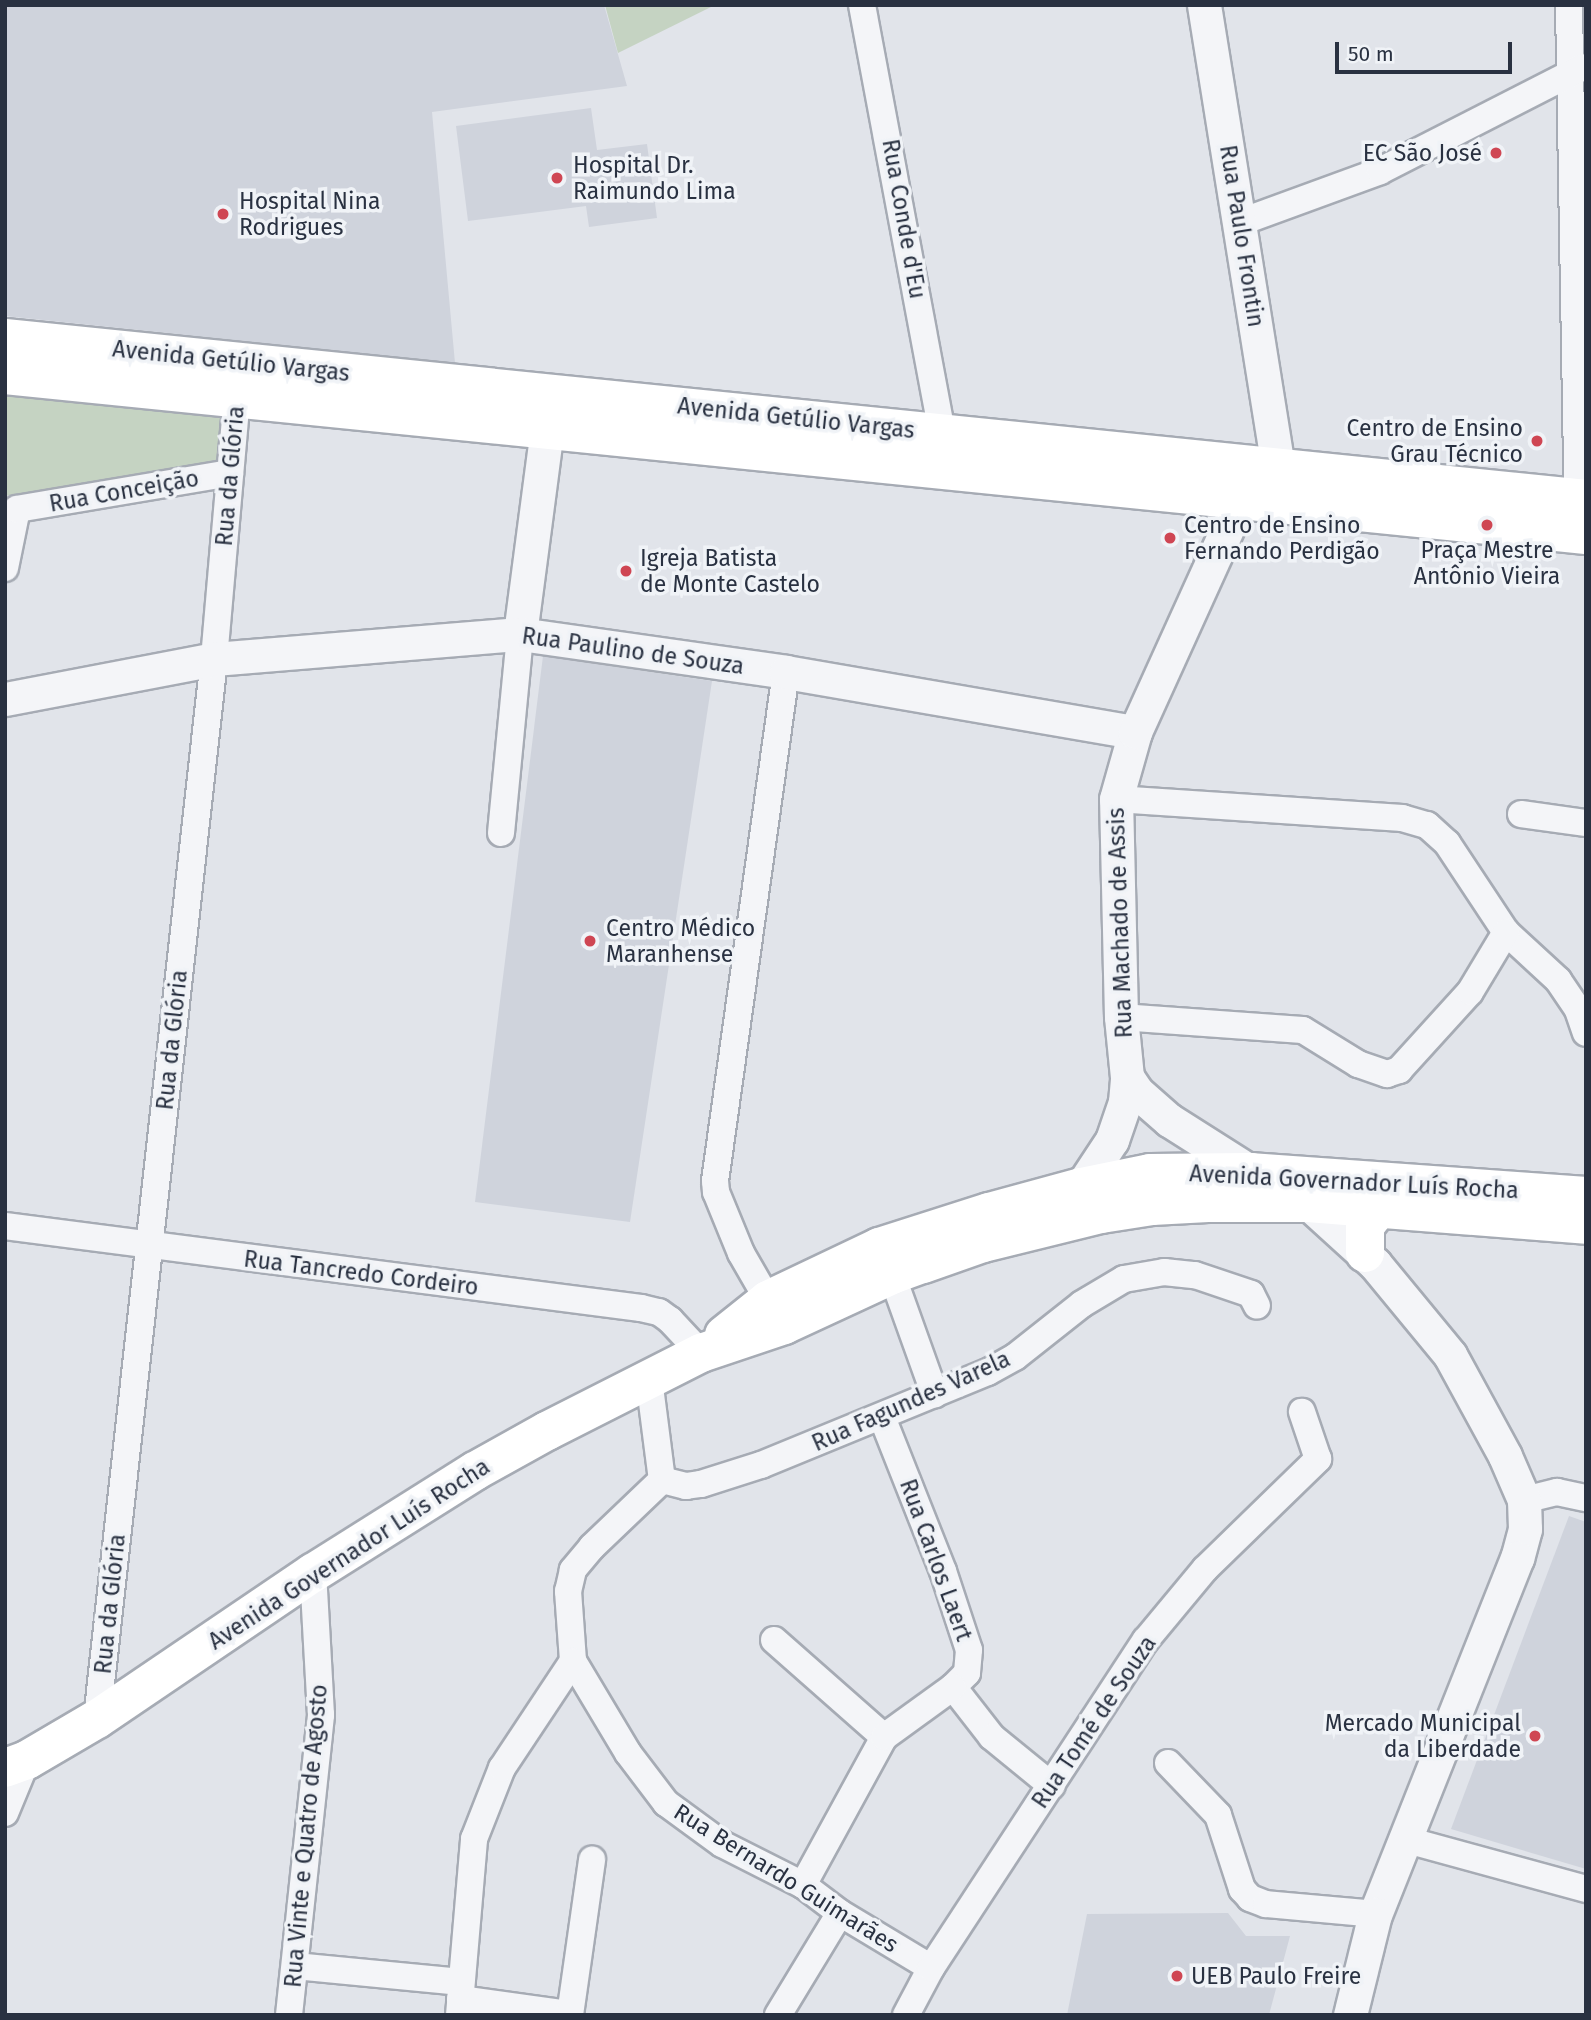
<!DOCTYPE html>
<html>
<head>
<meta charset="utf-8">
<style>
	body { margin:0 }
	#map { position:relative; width:1591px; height:2020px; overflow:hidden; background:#e1e4ea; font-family:"Fira Sans",sans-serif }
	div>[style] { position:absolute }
	.built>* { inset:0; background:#cfd3dc }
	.green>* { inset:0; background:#c5d3c2 }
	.roads { filter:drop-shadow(2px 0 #a6abb4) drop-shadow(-2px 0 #a6abb4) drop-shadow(0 2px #a6abb4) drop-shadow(0 -2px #a6abb4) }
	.minor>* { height:26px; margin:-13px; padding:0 13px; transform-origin:13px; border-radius:13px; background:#f4f5f8 }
	.tertiary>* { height:33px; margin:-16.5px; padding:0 16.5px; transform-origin:16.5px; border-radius:16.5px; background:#f4f5f8 }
	.secondary>* { height:38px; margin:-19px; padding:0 19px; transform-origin:19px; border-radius:19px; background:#fff }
	.primary>* { height:38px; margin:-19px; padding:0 19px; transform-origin:19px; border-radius:19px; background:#fff }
	.dots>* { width:19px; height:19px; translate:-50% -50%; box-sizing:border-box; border:4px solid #f0f3f7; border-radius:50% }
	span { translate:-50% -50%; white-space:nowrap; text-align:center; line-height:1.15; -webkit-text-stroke:7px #f0f3f7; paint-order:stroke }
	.poi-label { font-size:23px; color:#293141 }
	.right { translate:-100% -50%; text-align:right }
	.left { translate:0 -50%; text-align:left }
	.street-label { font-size:23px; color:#293141 }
	.frame { position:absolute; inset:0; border:7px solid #293141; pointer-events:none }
	.scale { position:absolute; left:1335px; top:42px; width:177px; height:32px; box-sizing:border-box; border:4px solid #293141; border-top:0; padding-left:9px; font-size:21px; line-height:24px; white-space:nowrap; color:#293141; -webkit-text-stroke:5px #f0f3f7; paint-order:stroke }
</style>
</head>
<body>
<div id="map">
	<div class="built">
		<div style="clip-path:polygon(5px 5px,604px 5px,627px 86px,432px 112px,455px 363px,5px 316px)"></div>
		<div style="clip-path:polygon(591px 108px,597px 150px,647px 144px,657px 218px,589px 227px,586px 206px,468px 221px,456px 126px)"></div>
		<div style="clip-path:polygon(543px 656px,712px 681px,630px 1222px,475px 1202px)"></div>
		<div style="clip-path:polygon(1569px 1516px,1586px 1522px,1586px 1869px,1451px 1829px)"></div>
		<div style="clip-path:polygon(1228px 1913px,1246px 1936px,1290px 1936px,1269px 2015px,1067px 2015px,1087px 1914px)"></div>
	</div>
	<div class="green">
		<div style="clip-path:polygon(605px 5px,715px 5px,618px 53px)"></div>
		<div style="clip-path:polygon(5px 394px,224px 413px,219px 463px,5px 496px)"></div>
	</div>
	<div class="roads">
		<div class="minor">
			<div style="left:862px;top:5px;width:435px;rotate:79.4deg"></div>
			<div style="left:1569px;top:5px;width:494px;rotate:89deg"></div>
			<div style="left:1241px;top:222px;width:148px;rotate:-20.1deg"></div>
			<div style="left:1380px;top:171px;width:228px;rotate:-27.1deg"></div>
			<div style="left:5px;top:568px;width:60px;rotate:-78.5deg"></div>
			<div style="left:17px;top:509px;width:216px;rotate:-9.6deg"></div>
			<div style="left:1116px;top:799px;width:287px;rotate:3.8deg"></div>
			<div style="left:1402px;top:818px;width:26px;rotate:16deg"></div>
			<div style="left:1427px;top:825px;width:27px;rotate:42deg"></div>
			<div style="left:1447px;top:843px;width:107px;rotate:56.5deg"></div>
			<div style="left:1506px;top:932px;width:71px;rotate:42.7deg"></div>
			<div style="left:1558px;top:980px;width:36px;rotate:56deg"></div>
			<div style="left:1578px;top:1010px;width:24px;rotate:71deg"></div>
			<div style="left:1521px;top:814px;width:66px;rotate:7.9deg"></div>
			<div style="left:501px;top:833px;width:200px;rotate:-84.5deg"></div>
			<div style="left:1121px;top:1017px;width:182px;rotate:4.1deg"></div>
			<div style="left:1303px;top:1030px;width:65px;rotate:31.7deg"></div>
			<div style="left:1358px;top:1064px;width:31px;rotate:19deg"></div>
			<div style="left:1387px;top:1074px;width:13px;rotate:-18deg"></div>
			<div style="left:1399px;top:1070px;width:105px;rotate:-47.7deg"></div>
			<div style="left:1470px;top:992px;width:70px;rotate:-59deg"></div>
			<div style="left:5px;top:1226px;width:641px;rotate:7.35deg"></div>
			<div style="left:641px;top:1308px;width:18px;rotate:13deg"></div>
			<div style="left:659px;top:1312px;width:14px;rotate:36deg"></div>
			<div style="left:670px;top:1320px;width:45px;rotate:46.8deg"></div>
			<div style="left:892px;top:1275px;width:127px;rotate:70.3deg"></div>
			<div style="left:768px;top:1300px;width:54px;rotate:-119.9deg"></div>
			<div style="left:741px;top:1253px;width:66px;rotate:-112.3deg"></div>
			<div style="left:716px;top:1192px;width:11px;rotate:-95deg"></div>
			<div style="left:715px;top:1181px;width:514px;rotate:-82.06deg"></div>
			<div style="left:649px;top:1379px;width:102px;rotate:82.7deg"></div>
			<div style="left:662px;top:1480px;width:97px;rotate:136.3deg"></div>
			<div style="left:592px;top:1547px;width:30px;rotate:130deg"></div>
			<div style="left:573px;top:1570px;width:22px;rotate:103deg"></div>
			<div style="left:568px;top:1591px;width:70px;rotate:85.9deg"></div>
			<div style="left:573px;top:1661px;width:107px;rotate:59.1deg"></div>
			<div style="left:628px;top:1753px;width:63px;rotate:52.8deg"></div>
			<div style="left:666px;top:1803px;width:69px;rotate:36.2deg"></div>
			<div style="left:722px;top:1844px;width:91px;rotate:26.8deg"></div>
			<div style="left:803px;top:1885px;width:46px;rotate:37.1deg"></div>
			<div style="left:840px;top:1913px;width:106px;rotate:31.1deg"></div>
			<div style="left:882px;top:1417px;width:166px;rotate:68.4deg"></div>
			<div style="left:943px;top:1571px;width:83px;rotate:71.8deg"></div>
			<div style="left:969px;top:1650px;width:23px;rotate:95deg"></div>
			<div style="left:967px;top:1673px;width:20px;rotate:135deg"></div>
			<div style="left:953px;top:1687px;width:63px;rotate:52deg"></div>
			<div style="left:992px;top:1737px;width:77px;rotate:39.2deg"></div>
			<div style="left:662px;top:1480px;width:25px;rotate:14deg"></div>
			<div style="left:686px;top:1486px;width:15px;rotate:-8deg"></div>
			<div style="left:701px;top:1484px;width:63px;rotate:-17.6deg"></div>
			<div style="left:761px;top:1465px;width:245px;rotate:-22.3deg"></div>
			<div style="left:988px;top:1372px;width:31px;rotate:-29deg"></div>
			<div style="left:1015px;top:1357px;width:85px;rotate:-38.3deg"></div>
			<div style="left:1082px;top:1304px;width:49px;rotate:-30.8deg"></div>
			<div style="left:1124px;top:1279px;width:41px;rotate:-9.9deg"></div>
			<div style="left:1164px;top:1272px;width:31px;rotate:6deg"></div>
			<div style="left:1195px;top:1275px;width:59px;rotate:18.7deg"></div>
			<div style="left:1251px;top:1294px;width:13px;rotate:63deg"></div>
			<div style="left:1524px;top:1500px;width:34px;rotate:-14deg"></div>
			<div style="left:1557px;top:1492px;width:30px;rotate:12deg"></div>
			<div style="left:774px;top:1640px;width:147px;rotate:41.4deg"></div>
			<div style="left:97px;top:1719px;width:1066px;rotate:-83.7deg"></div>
			<div style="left:214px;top:659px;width:276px;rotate:-85deg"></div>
			<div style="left:1168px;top:1763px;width:72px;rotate:46.1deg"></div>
			<div style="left:1218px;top:1815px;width:78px;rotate:72deg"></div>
			<div style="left:1242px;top:1889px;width:12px;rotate:48deg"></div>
			<div style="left:1250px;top:1898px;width:17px;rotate:21deg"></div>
			<div style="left:1266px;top:1904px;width:109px;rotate:5.2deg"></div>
			<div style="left:5px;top:1813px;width:57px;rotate:-67.5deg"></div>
			<div style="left:1403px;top:1839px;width:190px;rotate:15.3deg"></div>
			<div style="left:803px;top:1885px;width:169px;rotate:-61.3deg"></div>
			<div style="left:884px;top:1737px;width:85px;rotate:-35.9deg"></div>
			<div style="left:295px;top:1966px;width:167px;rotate:5.5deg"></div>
			<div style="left:460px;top:1999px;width:111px;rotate:7.8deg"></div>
			<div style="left:289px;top:2015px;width:302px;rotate:-83.9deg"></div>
			<div style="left:321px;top:1715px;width:142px;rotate:-93.2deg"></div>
			<div style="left:459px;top:2015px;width:177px;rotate:-85.1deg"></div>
			<div style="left:474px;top:1839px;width:76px;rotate:-68.5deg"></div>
			<div style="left:502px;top:1768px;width:128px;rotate:-56.4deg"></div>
			<div style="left:570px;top:2015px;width:157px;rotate:-81.9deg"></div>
			<div style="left:778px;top:2015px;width:119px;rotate:-58.7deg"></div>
			<div style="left:906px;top:2015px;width:53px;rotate:-62deg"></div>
			<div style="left:931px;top:1968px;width:392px;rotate:-56.8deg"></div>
			<div style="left:1146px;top:1640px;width:92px;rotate:-50.3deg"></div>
			<div style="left:1205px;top:1569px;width:158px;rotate:-44.2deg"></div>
			<div style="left:1318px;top:1459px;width:50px;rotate:-108.8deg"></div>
		</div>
		<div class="tertiary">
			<div style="left:1204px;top:5px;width:469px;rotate:80.9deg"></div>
			<div style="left:520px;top:634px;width:206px;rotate:-82.5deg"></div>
			<div style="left:5px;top:699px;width:213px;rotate:-10.8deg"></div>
			<div style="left:214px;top:659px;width:307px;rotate:-4.7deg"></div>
			<div style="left:520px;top:634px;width:269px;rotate:8.1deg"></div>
			<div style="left:786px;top:672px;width:354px;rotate:9.8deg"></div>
			<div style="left:1127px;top:1077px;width:18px;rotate:56deg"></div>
			<div style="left:1137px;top:1092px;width:43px;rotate:41.2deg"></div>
			<div style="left:1169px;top:1120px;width:97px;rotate:32.4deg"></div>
			<div style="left:1251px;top:1172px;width:65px;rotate:28.5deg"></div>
			<div style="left:1308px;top:1203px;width:91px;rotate:42.3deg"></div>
			<div style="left:1375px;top:1264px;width:118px;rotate:50.5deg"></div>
			<div style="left:1450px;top:1355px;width:115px;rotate:61.4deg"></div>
			<div style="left:1505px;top:1456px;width:48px;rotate:66.6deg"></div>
			<div style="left:1524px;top:1500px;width:29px;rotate:88deg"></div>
			<div style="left:1525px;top:1529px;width:30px;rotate:105deg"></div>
			<div style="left:1517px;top:1558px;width:383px;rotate:111.7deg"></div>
			<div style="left:1375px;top:1914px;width:104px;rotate:103.9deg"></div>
			<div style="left:1081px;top:1187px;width:56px;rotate:-56.6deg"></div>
			<div style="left:1112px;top:1140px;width:40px;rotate:-71.1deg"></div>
			<div style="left:1125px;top:1102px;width:25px;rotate:-85deg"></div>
			<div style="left:1127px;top:1077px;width:60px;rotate:-95.7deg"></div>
			<div style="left:1121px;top:1017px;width:218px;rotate:-91.3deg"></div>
			<div style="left:1116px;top:799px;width:70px;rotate:-74.2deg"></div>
			<div style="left:1135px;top:732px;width:255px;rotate:-65.6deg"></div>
		</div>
		<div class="secondary">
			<div style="left:1365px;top:1253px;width:27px;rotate:-90deg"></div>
			<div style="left:1365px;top:1226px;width:23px;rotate:-52deg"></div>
			<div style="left:724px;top:1335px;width:56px;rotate:-38.5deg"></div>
			<div style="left:768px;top:1300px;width:123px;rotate:-25.5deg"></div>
			<div style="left:879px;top:1247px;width:115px;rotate:-17.7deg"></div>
			<div style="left:989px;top:1212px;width:95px;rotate:-15.2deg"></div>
			<div style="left:1081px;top:1187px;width:70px;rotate:-11.5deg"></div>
			<div style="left:1150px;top:1173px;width:101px;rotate:-0.6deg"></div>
			<div style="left:1251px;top:1172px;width:336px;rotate:4.1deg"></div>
			<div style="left:5px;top:1768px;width:23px;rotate:-20deg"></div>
			<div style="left:27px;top:1760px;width:81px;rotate:-30.4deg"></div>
			<div style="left:97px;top:1719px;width:261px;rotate:-34.1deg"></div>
			<div style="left:313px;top:1573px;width:191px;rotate:-32.2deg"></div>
			<div style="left:475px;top:1471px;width:82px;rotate:-29.1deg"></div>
			<div style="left:547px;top:1431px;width:173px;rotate:-26.9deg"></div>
			<div style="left:701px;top:1353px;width:88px;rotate:-18.6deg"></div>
			<div style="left:784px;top:1325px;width:119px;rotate:-24.8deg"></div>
			<div style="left:892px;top:1275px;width:33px;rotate:-20deg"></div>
			<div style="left:923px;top:1264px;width:64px;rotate:-19.3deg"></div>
			<div style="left:983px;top:1243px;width:122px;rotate:-13.8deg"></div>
			<div style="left:1101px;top:1214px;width:52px;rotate:-8.9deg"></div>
			<div style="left:1152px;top:1206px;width:56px;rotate:-3.1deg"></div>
			<div style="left:1208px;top:1203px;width:100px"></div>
			<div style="left:1308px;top:1203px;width:279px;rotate:4.5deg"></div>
		</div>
		<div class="primary">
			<div style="left:5px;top:338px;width:1589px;rotate:5.81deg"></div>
			<div style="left:5px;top:375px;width:1589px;rotate:5.78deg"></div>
		</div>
	</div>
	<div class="dots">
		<div style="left:1496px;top:153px;background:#cf4653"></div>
		<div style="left:557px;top:178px;background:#cf4653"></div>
		<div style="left:223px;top:214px;background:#cf4653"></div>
		<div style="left:1537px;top:441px;background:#cf4653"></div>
		<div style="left:1487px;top:525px;background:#cf4653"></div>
		<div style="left:1170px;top:538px;background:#cf4653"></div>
		<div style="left:626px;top:571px;background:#cf4653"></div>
		<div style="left:590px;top:941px;background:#cf4653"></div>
		<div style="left:1535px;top:1736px;background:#cf4653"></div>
		<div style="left:1177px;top:1976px;background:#cf4653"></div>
	</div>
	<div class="poi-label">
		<span class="right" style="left:1482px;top:153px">EC São José</span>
		<span class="left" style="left:573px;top:178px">Hospital Dr.<br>Raimundo Lima</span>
		<span class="left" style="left:239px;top:214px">Hospital Nina<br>Rodrigues</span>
		<span class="right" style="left:1523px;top:441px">Centro de Ensino<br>Grau Técnico</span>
		<span class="left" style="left:1184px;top:538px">Centro de Ensino<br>Fernando Perdigão</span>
		<span style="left:1487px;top:563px">Praça Mestre<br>Antônio Vieira</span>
		<span class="left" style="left:640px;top:571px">Igreja Batista<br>de Monte Castelo</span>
		<span class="left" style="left:606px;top:941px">Centro Médico<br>Maranhense</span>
		<span class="right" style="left:1521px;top:1736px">Mercado Municipal<br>da Liberdade</span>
		<span class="left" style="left:1191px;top:1976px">UEB Paulo Freire</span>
	</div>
	<div class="street-label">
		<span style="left:904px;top:219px;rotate:80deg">Rua Conde d'Eu</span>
		<span style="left:1242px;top:236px;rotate:81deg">Rua Paulo Frontin</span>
		<span style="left:231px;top:361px;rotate:6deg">Avenida Getúlio Vargas</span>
		<span style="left:796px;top:418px;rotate:6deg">Avenida Getúlio Vargas</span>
		<span style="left:230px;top:476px;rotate:-85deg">Rua da Glória</span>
		<span style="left:124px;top:491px;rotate:-10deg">Rua Conceição</span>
		<span style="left:633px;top:651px;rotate:8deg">Rua Paulino de Souza</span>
		<span style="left:1120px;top:923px;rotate:-92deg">Rua Machado de Assis</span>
		<span style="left:172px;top:1040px;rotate:-84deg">Rua da Glória</span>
		<span style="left:1354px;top:1182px;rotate:3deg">Avenida Governador Luís Rocha</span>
		<span style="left:361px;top:1273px;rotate:7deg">Rua Tancredo Cordeiro</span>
		<span style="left:911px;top:1401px;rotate:-24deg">Rua Fagundes Varela</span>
		<span style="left:349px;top:1554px;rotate:-33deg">Avenida Governador Luís Rocha</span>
		<span style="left:936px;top:1560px;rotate:70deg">Rua Carlos Laert</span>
		<span style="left:110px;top:1604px;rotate:-84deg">Rua da Glória</span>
		<span style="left:1094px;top:1722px;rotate:-56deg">Rua Tomé de Souza</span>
		<span style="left:306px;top:1836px;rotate:-85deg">Rua Vinte e Quatro de Agosto</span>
		<span style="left:786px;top:1878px;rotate:32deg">Rua Bernardo Guimarães</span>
	</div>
	<div class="frame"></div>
	<div class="scale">50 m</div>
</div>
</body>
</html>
